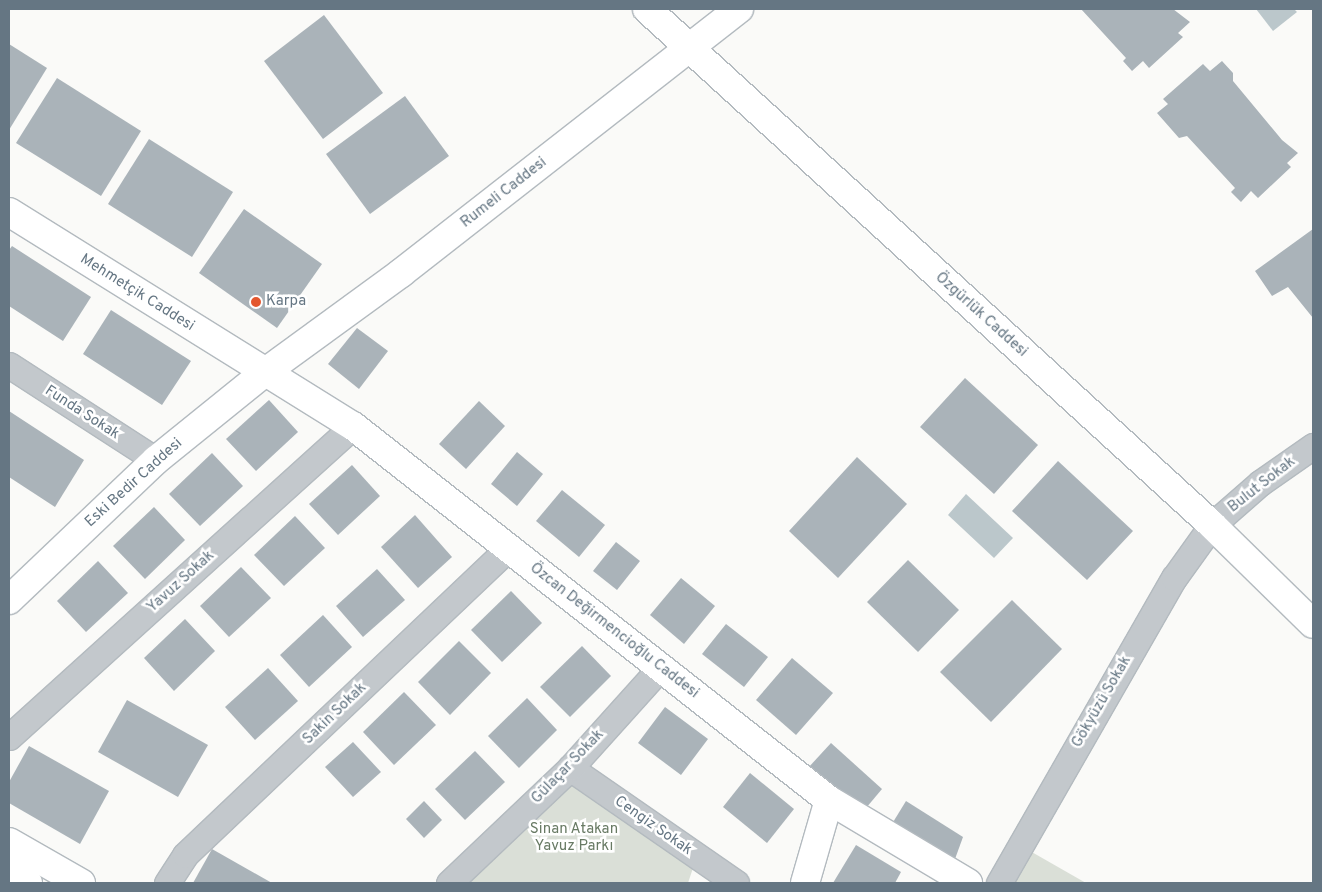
<!DOCTYPE html>
<html>
<head>
<meta charset="utf-8">
<style>
	body { margin:0 }
	#map { position:relative; width:1322px; height:892px; overflow:hidden; background:#fafaf8; font-family:Overpass,sans-serif }
	div>[style] { position:absolute }
	.green>* { inset:0; background:#dadfd7 }
	.water>* { inset:0; background:#bbc7cb }
	.building>* { inset:0; background:#aab3b9 }
	.roads { filter:drop-shadow(1px 0 #b3babf) drop-shadow(-1px 0 #b3babf) drop-shadow(0 1px #b3babf) drop-shadow(0 -1px #b3babf) }
	.street>* { height:25px; margin:-12.5px; padding:0 12.5px; transform-origin:12.5px; border-radius:12.5px; background:#c3c8cc }
	.secondary>* { height:28px; margin:-14px; padding:0 14px; transform-origin:14px; border-radius:14px; background:#fff }
	.dots>* { width:14px; height:14px; translate:-50% -50%; box-sizing:border-box; border:2px solid #fff; border-radius:50% }
	span { translate:-50% -50%; white-space:nowrap; text-align:center; line-height:1.15; -webkit-text-stroke:5px #fff; paint-order:stroke }
	.street-label { font-size:15px; color:#657683 }
	.poi-label { font-size:15px; color:#657683 }
	.left { translate:0 -50%; text-align:left }
	.park-label { font-size:15px; color:#687a64 }
	.frame { position:absolute; inset:0; border:10px solid #657683; pointer-events:none }
</style>
</head>
<body>
<div id="map">
	<div class="green">
		<div style="clip-path:polygon(569px 778px,694px 865px,688px 883px,462px 883px)"></div>
		<div style="clip-path:polygon(1030px 851px,1086px 883px,1009px 883px)"></div>
	</div>
	<div class="water">
		<div style="clip-path:polygon(1256px 9px,1294px 9px,1297px 12px,1273px 31px)"></div>
		<div style="clip-path:polygon(966px 494px,1013px 538px,994px 558px,948px 515px)"></div>
	</div>
	<div class="building">
		<div style="clip-path:polygon(1081px 9px,1173px 9px,1190px 22px,1178px 33px,1183px 37px,1149px 68px,1143px 61px,1132px 71px,1123px 61px,1126px 58px)"></div>
		<div style="clip-path:polygon(324px 15px,383px 93px,323px 139px,264px 61px)"></div>
		<div style="clip-path:polygon(9px 44px,47px 68px,9px 130px)"></div>
		<div style="clip-path:polygon(1222px 61px,1233px 73px,1233px 81px,1282px 140px,1298px 153px,1287px 163px,1291px 167px,1258px 198px,1251px 191px,1241px 202px,1231px 192px,1235px 188px,1187px 136px,1179px 138px,1157px 113px,1168px 104px,1163px 99px,1203px 64px,1210px 71px)"></div>
		<div style="clip-path:polygon(57px 78px,141px 131px,101px 196px,16px 143px)"></div>
		<div style="clip-path:polygon(405px 96px,449px 156px,370px 214px,326px 154px)"></div>
		<div style="clip-path:polygon(149px 139px,233px 192px,192px 257px,108px 204px)"></div>
		<div style="clip-path:polygon(244px 209px,322px 264px,277px 328px,199px 273px)"></div>
		<div style="clip-path:polygon(1313px 229px,1313px 318px,1288px 287px,1272px 296px,1255px 271px)"></div>
		<div style="clip-path:polygon(12px 246px,91px 297px,63px 341px,9px 306px,9px 250px)"></div>
		<div style="clip-path:polygon(111px 310px,191px 361px,162px 405px,83px 354px)"></div>
		<div style="clip-path:polygon(357px 328px,388px 351px,359px 389px,328px 364px)"></div>
		<div style="clip-path:polygon(965px 378px,1038px 445px,994px 494px,920px 427px)"></div>
		<div style="clip-path:polygon(269px 400px,298px 432px,256px 471px,226px 439px)"></div>
		<div style="clip-path:polygon(479px 401px,505px 426px,466px 469px,439px 444px)"></div>
		<div style="clip-path:polygon(9px 411px,84px 460px,55px 507px,9px 477px)"></div>
		<div style="clip-path:polygon(517px 452px,543px 474px,517px 506px,491px 484px)"></div>
		<div style="clip-path:polygon(212px 453px,243px 486px,200px 526px,169px 494px)"></div>
		<div style="clip-path:polygon(857px 457px,907px 504px,838px 578px,789px 531px)"></div>
		<div style="clip-path:polygon(1058px 461px,1133px 531px,1087px 580px,1012px 511px)"></div>
		<div style="clip-path:polygon(352px 465px,380px 496px,338px 535px,309px 504px)"></div>
		<div style="clip-path:polygon(562px 490px,605px 525px,579px 557px,536px 521px)"></div>
		<div style="clip-path:polygon(154px 507px,185px 540px,145px 579px,113px 546px)"></div>
		<div style="clip-path:polygon(415px 515px,452px 557px,418px 588px,381px 547px)"></div>
		<div style="clip-path:polygon(295px 516px,325px 548px,284px 586px,254px 555px)"></div>
		<div style="clip-path:polygon(616px 542px,640px 561px,617px 590px,593px 571px)"></div>
		<div style="clip-path:polygon(908px 560px,959px 610px,918px 652px,867px 602px)"></div>
		<div style="clip-path:polygon(98px 561px,128px 593px,86px 632px,57px 601px)"></div>
		<div style="clip-path:polygon(241px 567px,271px 598px,229px 637px,200px 606px)"></div>
		<div style="clip-path:polygon(377px 569px,405px 600px,363px 637px,336px 606px)"></div>
		<div style="clip-path:polygon(681px 578px,715px 606px,684px 644px,650px 615px)"></div>
		<div style="clip-path:polygon(511px 591px,542px 623px,502px 662px,471px 630px)"></div>
		<div style="clip-path:polygon(1012px 600px,1062px 649px,991px 722px,940px 672px)"></div>
		<div style="clip-path:polygon(323px 615px,352px 647px,309px 687px,280px 655px)"></div>
		<div style="clip-path:polygon(185px 619px,215px 651px,174px 691px,144px 658px)"></div>
		<div style="clip-path:polygon(726px 624px,768px 657px,744px 687px,702px 654px)"></div>
		<div style="clip-path:polygon(459px 641px,491px 673px,450px 715px,418px 682px)"></div>
		<div style="clip-path:polygon(582px 646px,611px 676px,570px 717px,540px 687px)"></div>
		<div style="clip-path:polygon(792px 658px,833px 693px,796px 735px,756px 700px)"></div>
		<div style="clip-path:polygon(268px 668px,298px 701px,255px 740px,225px 707px)"></div>
		<div style="clip-path:polygon(404px 692px,436px 725px,394px 765px,363px 732px)"></div>
		<div style="clip-path:polygon(527px 698px,557px 730px,519px 768px,488px 736px)"></div>
		<div style="clip-path:polygon(127px 700px,208px 745px,178px 797px,98px 752px)"></div>
		<div style="clip-path:polygon(665px 707px,708px 739px,681px 775px,638px 743px)"></div>
		<div style="clip-path:polygon(353px 742px,381px 772px,353px 797px,325px 767px)"></div>
		<div style="clip-path:polygon(831px 743px,882px 789px,861px 814px,808px 768px)"></div>
		<div style="clip-path:polygon(29px 746px,109px 791px,80px 844px,9px 803px,9px 782px)"></div>
		<div style="clip-path:polygon(475px 751px,505px 782px,465px 820px,435px 789px)"></div>
		<div style="clip-path:polygon(750px 773px,794px 809px,767px 843px,723px 807px)"></div>
		<div style="clip-path:polygon(424px 801px,442px 820px,424px 838px,406px 819px)"></div>
		<div style="clip-path:polygon(906px 801px,963px 837px,951px 870px,887px 832px)"></div>
		<div style="clip-path:polygon(856px 845px,901px 872px,895px 883px,833px 883px)"></div>
		<div style="clip-path:polygon(212px 849px,272px 883px,193px 883px)"></div>
	</div>
	<div class="roads">
		<div class="street">
			<div style="left:9px;top:365px;width:175px;rotate:32.9deg"></div>
			<div style="left:9px;top:737px;width:464px;rotate:-42.1deg"></div>
			<div style="left:570px;top:768px;width:202px;rotate:34.7deg"></div>
			<div style="left:167px;top:883px;width:33px;rotate:-57deg"></div>
			<div style="left:185px;top:855px;width:444px;rotate:-43.5deg"></div>
			<div style="left:449px;top:883px;width:167px;rotate:-43.5deg"></div>
			<div style="left:570px;top:768px;width:136px;rotate:-48deg"></div>
			<div style="left:999px;top:883px;width:352px;rotate:-60.2deg"></div>
			<div style="left:1174px;top:578px;width:65px;rotate:-54.4deg"></div>
			<div style="left:1212px;top:525px;width:64px;rotate:-41.2deg"></div>
			<div style="left:1260px;top:483px;width:65px;rotate:-34.9deg"></div>
		</div>
		<div class="secondary">
			<div style="left:647px;top:9px;width:765px;rotate:42.4deg"></div>
			<div style="left:1212px;top:525px;width:141px;rotate:44.4deg"></div>
			<div style="left:9px;top:212px;width:405px;rotate:31.9deg"></div>
			<div style="left:353px;top:426px;width:605px;rotate:38.16deg"></div>
			<div style="left:829px;top:800px;width:162px;rotate:30.8deg"></div>
			<div style="left:9px;top:600px;width:203px;rotate:-43.6deg"></div>
			<div style="left:156px;top:460px;width:139px;rotate:-38.9deg"></div>
			<div style="left:264px;top:373px;width:170px;rotate:-36.1deg"></div>
			<div style="left:401px;top:273px;width:429px;rotate:-38deg"></div>
			<div style="left:9px;top:842px;width:83px;rotate:29.7deg"></div>
			<div style="left:9px;top:872px;width:22px;rotate:30deg"></div>
			<div style="left:805px;top:883px;width:86px;rotate:-73.9deg"></div>
		</div>
	</div>
	<div class="dots">
		<div style="left:256px;top:302px;background:#e4572e"></div>
	</div>
	<div class="street-label">
		<span style="left:504px;top:193px;rotate:-38deg">Rumeli Caddesi</span>
		<span style="left:137px;top:293px;rotate:32deg">Mehmetçik Caddesi</span>
		<span style="left:981px;top:315px;rotate:42deg">Özgürlük Caddesi</span>
		<span style="left:82px;top:413px;rotate:33deg">Funda Sokak</span>
		<span style="left:134px;top:483px;rotate:-42deg">Eski Bedir Caddesi</span>
		<span style="left:1262px;top:485px;rotate:-38deg">Bulut Sokak</span>
		<span style="left:181px;top:582px;rotate:-42deg">Yavuz Sokak</span>
		<span style="left:614px;top:631px;rotate:38deg">Özcan Değirmencioğlu Caddesi</span>
		<span style="left:1102px;top:702px;rotate:-60deg">Gökyüzü Sokak</span>
		<span style="left:335px;top:714px;rotate:-44deg">Sakin Sokak</span>
		<span style="left:568px;top:767px;rotate:-46deg">Gülaçar Sokak</span>
		<span style="left:653px;top:826px;rotate:35deg">Cengiz Sokak</span>
	</div>
	<div class="poi-label">
		<span class="left" style="left:266px;top:302px">Karpa</span>
	</div>
	<div class="park-label">
		<span style="left:574px;top:838px">Sinan Atakan<br>Yavuz Parkı</span>
	</div>
	<div class="frame"></div>
</div>
</body>
</html>
